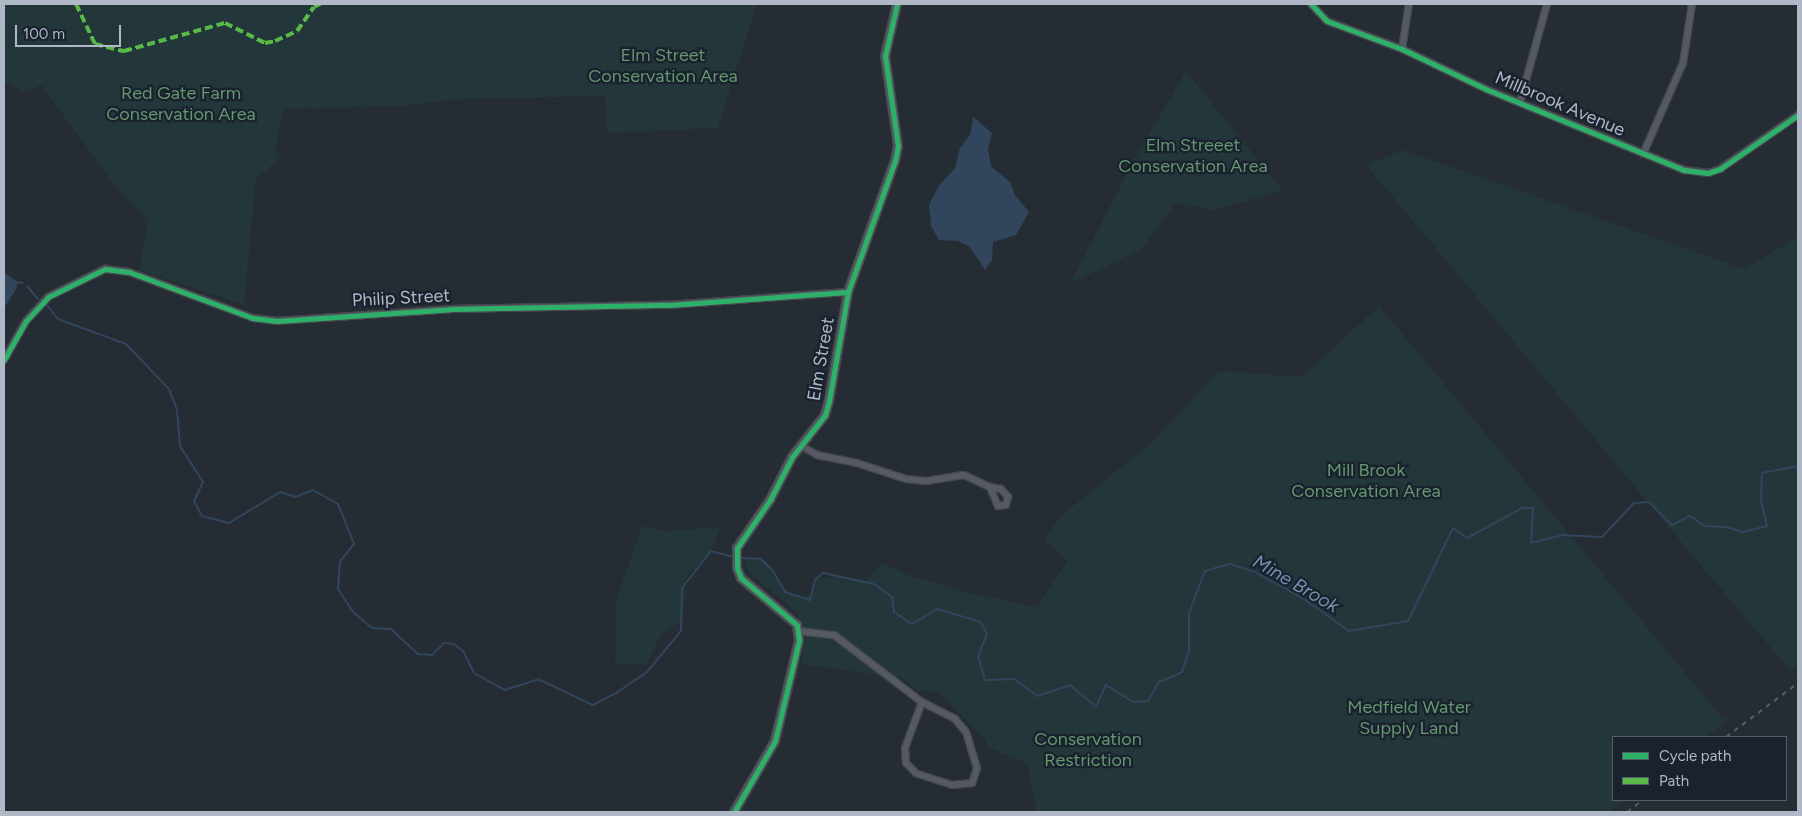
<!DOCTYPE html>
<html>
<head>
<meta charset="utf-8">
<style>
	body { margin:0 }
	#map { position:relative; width:1802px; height:816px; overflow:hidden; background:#262c33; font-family:Figtree,sans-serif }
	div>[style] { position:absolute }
	.green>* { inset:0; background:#233639 }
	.water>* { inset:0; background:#31455d }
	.stream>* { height:2px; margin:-1px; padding:0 1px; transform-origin:1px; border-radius:1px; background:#31455d }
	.roads { filter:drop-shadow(1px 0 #44484e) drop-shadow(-1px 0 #44484e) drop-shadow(0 1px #44484e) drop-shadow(0 -1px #44484e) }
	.minor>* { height:6px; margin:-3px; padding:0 3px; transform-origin:3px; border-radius:3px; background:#555a62 }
	.tertiary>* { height:8px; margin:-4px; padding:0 4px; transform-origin:4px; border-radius:4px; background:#555a62 }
	.rail>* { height:2px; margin-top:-1px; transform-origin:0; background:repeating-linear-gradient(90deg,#595e64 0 5px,transparent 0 10px) }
	.quiet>* { height:4px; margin-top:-2px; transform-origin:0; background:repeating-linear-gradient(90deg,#58b947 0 8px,transparent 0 12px) }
	.cycleway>* { height:5px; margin:-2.5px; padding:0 2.5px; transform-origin:2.5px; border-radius:2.5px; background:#2db169 }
	span { translate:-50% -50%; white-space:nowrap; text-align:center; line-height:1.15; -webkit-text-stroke:4.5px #19222e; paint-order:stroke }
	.park-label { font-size:18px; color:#65976e }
	.street-label { font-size:18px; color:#aeb8c6 }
	.water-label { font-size:19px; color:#7490af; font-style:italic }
	.frame { position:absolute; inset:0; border:5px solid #aeb8c6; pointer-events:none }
	.legend { position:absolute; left:1612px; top:736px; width:175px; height:65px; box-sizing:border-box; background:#19222e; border:1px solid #555e6b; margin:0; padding:6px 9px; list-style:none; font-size:15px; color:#aeb8c6 }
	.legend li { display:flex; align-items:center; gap:10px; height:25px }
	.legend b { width:25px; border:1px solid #555e6b }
	.scale { position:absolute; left:15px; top:25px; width:106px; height:22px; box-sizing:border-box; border:2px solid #aeb8c6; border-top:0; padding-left:6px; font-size:15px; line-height:18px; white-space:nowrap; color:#aeb8c6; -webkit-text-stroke:4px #19222e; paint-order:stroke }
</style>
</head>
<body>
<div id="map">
	<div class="green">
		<div style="clip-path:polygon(4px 4px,757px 4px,718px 128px,607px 133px,605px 96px,462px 99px,398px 106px,284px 109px,275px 151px,281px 157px,256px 179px,244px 305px,139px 270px,148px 220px,119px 191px,41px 85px,25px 92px,4px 82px)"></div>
		<div style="clip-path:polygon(1184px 74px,1190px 76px,1283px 191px,1212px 210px,1176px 203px,1141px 250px,1071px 283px,1130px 167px)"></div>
		<div style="clip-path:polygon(1403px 150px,1744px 269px,1798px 237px,1798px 664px,1790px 670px,1729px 599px,1366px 165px)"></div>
		<div style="clip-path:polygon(1379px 306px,1721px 716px,1730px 719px,1706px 737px,1613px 737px,1613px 800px,1624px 800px,1608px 812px,1037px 812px,1027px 763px,987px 747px,986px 741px,939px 692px,918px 691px,902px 678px,801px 664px,805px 633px,796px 612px,747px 570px,743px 556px,766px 561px,787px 591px,801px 597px,810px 594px,814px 582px,819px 578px,842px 576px,867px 581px,882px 563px,905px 574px,974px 594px,1037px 607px,1067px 561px,1044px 539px,1062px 515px,1149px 445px,1219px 371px,1302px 377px)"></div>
		<div style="clip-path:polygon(642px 526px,665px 531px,721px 527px,709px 554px,687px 575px,683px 621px,662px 633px,647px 664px,615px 665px,616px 599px)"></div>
	</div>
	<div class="water">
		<div style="clip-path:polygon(973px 117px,992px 133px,988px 149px,991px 166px,1010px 182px,1015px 195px,1029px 212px,1016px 235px,993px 242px,992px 260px,985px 270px,969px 246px,958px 241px,939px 240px,931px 226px,929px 205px,939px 185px,955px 168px,960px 148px,970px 135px)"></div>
		<div style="clip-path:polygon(4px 272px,17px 282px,17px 288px,4px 308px)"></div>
	</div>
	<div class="stream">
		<div style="left:16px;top:282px;width:7px;rotate:8deg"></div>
		<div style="left:27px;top:286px;width:17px;rotate:50deg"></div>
		<div style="left:47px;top:305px;width:18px;rotate:52deg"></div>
		<div style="left:58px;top:319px;width:72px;rotate:20.2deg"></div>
		<div style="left:126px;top:344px;width:62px;rotate:46.3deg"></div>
		<div style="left:169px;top:389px;width:22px;rotate:69deg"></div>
		<div style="left:177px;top:410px;width:36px;rotate:85deg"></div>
		<div style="left:180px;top:446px;width:43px;rotate:57.4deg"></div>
		<div style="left:203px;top:482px;width:21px;rotate:115deg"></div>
		<div style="left:194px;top:501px;width:17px;rotate:62deg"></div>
		<div style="left:202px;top:516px;width:28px;rotate:15deg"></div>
		<div style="left:229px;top:523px;width:60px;rotate:-31.3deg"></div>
		<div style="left:280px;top:492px;width:16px;rotate:18deg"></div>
		<div style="left:295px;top:497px;width:19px;rotate:-21deg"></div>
		<div style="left:313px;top:490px;width:29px;rotate:29deg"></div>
		<div style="left:338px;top:504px;width:43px;rotate:68.2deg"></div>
		<div style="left:354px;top:544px;width:22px;rotate:129deg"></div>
		<div style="left:340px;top:561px;width:28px;rotate:94deg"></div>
		<div style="left:338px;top:589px;width:27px;rotate:57deg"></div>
		<div style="left:353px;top:612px;width:25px;rotate:40deg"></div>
		<div style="left:372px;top:628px;width:19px;rotate:3deg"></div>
		<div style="left:391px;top:629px;width:37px;rotate:43deg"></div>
		<div style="left:418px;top:654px;width:14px;rotate:4deg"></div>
		<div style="left:432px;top:655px;width:17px;rotate:-45deg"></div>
		<div style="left:444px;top:643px;width:10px;rotate:6deg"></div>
		<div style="left:454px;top:644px;width:11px;rotate:38deg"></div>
		<div style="left:463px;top:651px;width:25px;rotate:63deg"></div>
		<div style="left:474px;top:673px;width:35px;rotate:29deg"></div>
		<div style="left:505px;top:690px;width:35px;rotate:-18deg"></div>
		<div style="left:538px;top:679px;width:61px;rotate:25.3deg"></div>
		<div style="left:593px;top:705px;width:26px;rotate:-28deg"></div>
		<div style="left:616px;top:693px;width:37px;rotate:-34deg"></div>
		<div style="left:647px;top:672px;width:53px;rotate:-50.3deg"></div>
		<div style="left:681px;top:631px;width:43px;rotate:-88.7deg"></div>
		<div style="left:682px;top:588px;width:47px;rotate:-51.9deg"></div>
		<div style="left:711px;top:551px;width:23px;rotate:15deg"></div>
		<div style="left:1798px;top:437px;width:26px;rotate:90deg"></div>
		<div style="left:742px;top:558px;width:19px;rotate:3deg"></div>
		<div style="left:761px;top:559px;width:17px;rotate:45deg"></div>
		<div style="left:773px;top:571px;width:24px;rotate:60deg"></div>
		<div style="left:785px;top:592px;width:26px;rotate:18deg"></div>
		<div style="left:810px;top:600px;width:21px;rotate:-76deg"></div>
		<div style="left:815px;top:580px;width:11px;rotate:-41deg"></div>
		<div style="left:823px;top:573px;width:52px;rotate:12.2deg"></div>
		<div style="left:874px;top:584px;width:22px;rotate:36deg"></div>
		<div style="left:892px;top:597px;width:15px;rotate:82deg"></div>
		<div style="left:894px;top:612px;width:22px;rotate:34deg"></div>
		<div style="left:912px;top:624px;width:29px;rotate:-31deg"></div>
		<div style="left:937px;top:609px;width:46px;rotate:16.5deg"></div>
		<div style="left:981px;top:622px;width:13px;rotate:63deg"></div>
		<div style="left:987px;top:634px;width:24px;rotate:112deg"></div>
		<div style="left:978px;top:656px;width:25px;rotate:74deg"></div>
		<div style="left:985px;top:680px;width:29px;rotate:-2deg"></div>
		<div style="left:1014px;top:679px;width:29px;rotate:36deg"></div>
		<div style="left:1037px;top:696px;width:35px;rotate:-18deg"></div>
		<div style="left:1070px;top:685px;width:34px;rotate:40deg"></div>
		<div style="left:1096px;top:707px;width:24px;rotate:-66deg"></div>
		<div style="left:1106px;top:685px;width:32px;rotate:32deg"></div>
		<div style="left:1133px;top:702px;width:15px;rotate:-4deg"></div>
		<div style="left:1148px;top:701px;width:22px;rotate:-60deg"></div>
		<div style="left:1159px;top:682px;width:25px;rotate:-23deg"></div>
		<div style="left:1182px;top:672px;width:22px;rotate:-72deg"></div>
		<div style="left:1189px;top:651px;width:38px;rotate:-90deg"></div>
		<div style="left:1189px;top:613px;width:45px;rotate:-69.1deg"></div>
		<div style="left:1205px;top:571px;width:26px;rotate:-16deg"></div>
		<div style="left:1230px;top:564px;width:28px;rotate:18deg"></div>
		<div style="left:1257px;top:573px;width:54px;rotate:29deg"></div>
		<div style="left:1304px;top:599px;width:55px;rotate:35.4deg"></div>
		<div style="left:1349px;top:631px;width:60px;rotate:-9.6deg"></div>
		<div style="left:1408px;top:621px;width:103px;rotate:-64.2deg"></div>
		<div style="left:1453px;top:528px;width:17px;rotate:36deg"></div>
		<div style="left:1467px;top:538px;width:63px;rotate:-28.6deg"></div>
		<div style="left:1522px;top:508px;width:11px"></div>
		<div style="left:1533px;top:508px;width:35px;rotate:93deg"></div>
		<div style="left:1531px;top:543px;width:32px;rotate:-14deg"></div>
		<div style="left:1562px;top:535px;width:40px;rotate:2.9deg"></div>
		<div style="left:1602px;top:537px;width:47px;rotate:-46.7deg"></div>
		<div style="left:1634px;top:503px;width:15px;rotate:-4deg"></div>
		<div style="left:1649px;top:502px;width:33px;rotate:45deg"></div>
		<div style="left:1672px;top:525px;width:20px;rotate:-27deg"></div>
		<div style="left:1690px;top:516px;width:18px;rotate:34deg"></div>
		<div style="left:1705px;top:526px;width:21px;rotate:3deg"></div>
		<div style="left:1726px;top:527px;width:18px;rotate:16deg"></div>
		<div style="left:1743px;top:532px;width:25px;rotate:-14deg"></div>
		<div style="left:1767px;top:526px;width:27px;rotate:-103deg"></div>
		<div style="left:1761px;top:500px;width:27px;rotate:-88deg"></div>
		<div style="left:1762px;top:473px;width:37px;rotate:-11deg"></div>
	</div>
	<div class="roads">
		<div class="minor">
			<div style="left:1311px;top:4px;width:23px;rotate:47deg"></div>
			<div style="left:1327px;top:21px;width:80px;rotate:20.5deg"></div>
			<div style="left:1402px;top:49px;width:95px;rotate:25.5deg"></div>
			<div style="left:1488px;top:90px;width:212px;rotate:22.2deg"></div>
			<div style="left:1684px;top:170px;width:24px;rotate:7deg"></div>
			<div style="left:1708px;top:173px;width:13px;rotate:-18deg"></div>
			<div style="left:1720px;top:169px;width:95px;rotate:-34.7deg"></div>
			<div style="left:1402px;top:49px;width:46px;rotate:-81.2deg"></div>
			<div style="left:1520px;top:102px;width:102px;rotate:-74.6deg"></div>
			<div style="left:1643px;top:154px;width:99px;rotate:-66.3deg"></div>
			<div style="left:1683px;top:63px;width:60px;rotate:-81.3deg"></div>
			<div style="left:4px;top:360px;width:45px;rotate:-60.6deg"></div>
			<div style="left:26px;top:321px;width:33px;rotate:-47deg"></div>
			<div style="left:48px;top:297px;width:64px;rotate:-26.2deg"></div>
			<div style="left:105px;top:269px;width:24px;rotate:7deg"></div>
			<div style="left:129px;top:272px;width:132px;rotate:20.4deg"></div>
			<div style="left:253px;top:318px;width:24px;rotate:7deg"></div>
			<div style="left:277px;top:321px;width:174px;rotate:-3.9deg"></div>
			<div style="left:451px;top:309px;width:218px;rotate:-1.1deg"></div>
			<div style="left:669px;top:305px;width:179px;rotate:-4.2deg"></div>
			<div style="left:800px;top:445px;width:20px;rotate:30deg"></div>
			<div style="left:817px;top:455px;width:41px;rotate:11.3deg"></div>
			<div style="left:857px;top:463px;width:52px;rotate:18.1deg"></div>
			<div style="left:906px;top:479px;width:20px;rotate:6deg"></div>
			<div style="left:926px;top:481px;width:38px;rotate:-9deg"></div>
			<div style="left:964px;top:475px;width:29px;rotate:25deg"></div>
			<div style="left:990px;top:487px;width:11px;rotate:10deg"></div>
			<div style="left:1001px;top:489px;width:11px;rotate:49deg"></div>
			<div style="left:1008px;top:497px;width:8px;rotate:104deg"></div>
			<div style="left:1006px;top:505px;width:8px;rotate:173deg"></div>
			<div style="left:998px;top:506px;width:21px;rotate:-113deg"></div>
			<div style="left:799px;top:631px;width:35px;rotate:7deg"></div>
			<div style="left:834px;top:635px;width:111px;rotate:37.3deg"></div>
			<div style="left:922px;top:702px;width:37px;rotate:27deg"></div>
			<div style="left:955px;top:719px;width:17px;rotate:50deg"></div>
			<div style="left:966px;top:732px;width:38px;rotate:73deg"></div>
			<div style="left:977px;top:768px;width:16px;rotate:108deg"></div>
			<div style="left:972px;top:783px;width:20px;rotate:174deg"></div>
			<div style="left:952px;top:785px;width:38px;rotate:-162deg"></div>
			<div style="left:916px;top:773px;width:14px;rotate:-135deg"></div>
			<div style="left:906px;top:763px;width:15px;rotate:-94deg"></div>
			<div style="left:905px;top:748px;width:49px;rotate:-69.7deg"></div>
		</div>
		<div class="tertiary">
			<div style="left:734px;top:812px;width:82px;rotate:-60deg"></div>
			<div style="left:775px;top:741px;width:104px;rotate:-76.6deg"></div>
			<div style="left:799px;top:640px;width:15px;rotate:-98deg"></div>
			<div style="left:797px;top:625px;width:73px;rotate:-140deg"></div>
			<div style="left:741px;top:578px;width:11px;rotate:-112deg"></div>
			<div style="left:737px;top:568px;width:20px;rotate:-90deg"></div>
			<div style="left:737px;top:548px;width:58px;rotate:-55.5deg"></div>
			<div style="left:770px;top:500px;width:48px;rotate:-62.9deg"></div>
			<div style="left:792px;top:457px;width:53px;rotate:-51.8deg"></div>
			<div style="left:825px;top:415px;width:15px;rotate:-74deg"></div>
			<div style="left:829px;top:401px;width:111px;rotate:-80.1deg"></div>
			<div style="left:848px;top:292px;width:139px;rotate:-70.3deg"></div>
			<div style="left:895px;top:161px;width:15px;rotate:-79deg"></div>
			<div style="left:898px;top:146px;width:91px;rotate:-98.2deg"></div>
			<div style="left:885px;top:56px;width:53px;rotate:-77deg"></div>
		</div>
	</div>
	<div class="rail">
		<div style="left:1726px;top:737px;width:90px;rotate:-36.9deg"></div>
		<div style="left:1627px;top:812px;width:20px;rotate:-37deg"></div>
	</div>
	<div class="quiet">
		<div style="left:76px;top:4px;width:44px;rotate:64.6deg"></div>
		<div style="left:95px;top:44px;width:30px;rotate:14deg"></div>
		<div style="left:124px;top:51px;width:105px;rotate:-15.5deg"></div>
		<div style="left:225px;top:23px;width:45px;rotate:26.6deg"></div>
		<div style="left:265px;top:43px;width:10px;rotate:-11deg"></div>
		<div style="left:275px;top:41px;width:24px;rotate:-24deg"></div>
		<div style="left:297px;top:31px;width:29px;rotate:-55deg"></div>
		<div style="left:314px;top:7px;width:7px;rotate:-27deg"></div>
	</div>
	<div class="cycleway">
		<div style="left:1311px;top:4px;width:23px;rotate:47deg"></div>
		<div style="left:1327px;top:21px;width:80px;rotate:20.5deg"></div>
		<div style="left:1402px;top:49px;width:95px;rotate:25.5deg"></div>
		<div style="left:1488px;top:90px;width:212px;rotate:22.2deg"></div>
		<div style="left:1684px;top:170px;width:24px;rotate:7deg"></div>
		<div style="left:1708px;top:173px;width:13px;rotate:-18deg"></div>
		<div style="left:1720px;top:169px;width:95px;rotate:-34.7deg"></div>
		<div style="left:4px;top:360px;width:45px;rotate:-60.6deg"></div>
		<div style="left:26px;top:321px;width:33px;rotate:-47deg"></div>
		<div style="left:48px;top:297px;width:64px;rotate:-26.2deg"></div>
		<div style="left:105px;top:269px;width:24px;rotate:7deg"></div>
		<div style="left:129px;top:272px;width:132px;rotate:20.4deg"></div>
		<div style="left:253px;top:318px;width:24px;rotate:7deg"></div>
		<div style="left:277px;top:321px;width:174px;rotate:-3.9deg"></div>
		<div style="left:451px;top:309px;width:218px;rotate:-1.1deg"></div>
		<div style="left:669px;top:305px;width:179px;rotate:-4.2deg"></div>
		<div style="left:734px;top:812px;width:82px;rotate:-60deg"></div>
		<div style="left:775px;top:741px;width:104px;rotate:-76.6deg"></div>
		<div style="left:799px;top:640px;width:15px;rotate:-98deg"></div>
		<div style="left:797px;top:625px;width:73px;rotate:-140deg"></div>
		<div style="left:741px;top:578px;width:11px;rotate:-112deg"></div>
		<div style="left:737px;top:568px;width:20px;rotate:-90deg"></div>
		<div style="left:737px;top:548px;width:58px;rotate:-55.5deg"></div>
		<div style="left:770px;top:500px;width:48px;rotate:-62.9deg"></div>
		<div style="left:792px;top:457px;width:53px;rotate:-51.8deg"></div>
		<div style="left:825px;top:415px;width:15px;rotate:-74deg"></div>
		<div style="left:829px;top:401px;width:111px;rotate:-80.1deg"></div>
		<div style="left:848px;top:292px;width:139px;rotate:-70.3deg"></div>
		<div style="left:895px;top:161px;width:15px;rotate:-79deg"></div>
		<div style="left:898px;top:146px;width:91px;rotate:-98.2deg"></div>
		<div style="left:885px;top:56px;width:53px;rotate:-77deg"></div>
	</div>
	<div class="park-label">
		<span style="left:663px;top:66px">Elm Street<br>Conservation Area</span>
		<span style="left:181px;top:104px">Red Gate Farm<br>Conservation Area</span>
		<span style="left:1193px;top:156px">Elm Streeet<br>Conservation Area</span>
		<span style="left:1366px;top:481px">Mill Brook<br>Conservation Area</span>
		<span style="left:1409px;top:718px">Medfield Water<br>Supply Land</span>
		<span style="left:1088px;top:750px">Conservation<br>Restriction</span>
	</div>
	<div class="street-label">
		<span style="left:1560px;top:104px;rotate:23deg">Millbrook Avenue</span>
		<span style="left:401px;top:298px;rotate:-3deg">Philip Street</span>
		<span style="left:821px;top:359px;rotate:-80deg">Elm Street</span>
	</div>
	<div class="water-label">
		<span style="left:1296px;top:584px;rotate:30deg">Mine Brook</span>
	</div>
	<div class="frame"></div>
	<ul class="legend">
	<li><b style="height:6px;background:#2db169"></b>Cycle path</li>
	<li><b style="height:6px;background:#58b947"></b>Path</li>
	</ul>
	<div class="scale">100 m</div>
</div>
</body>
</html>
